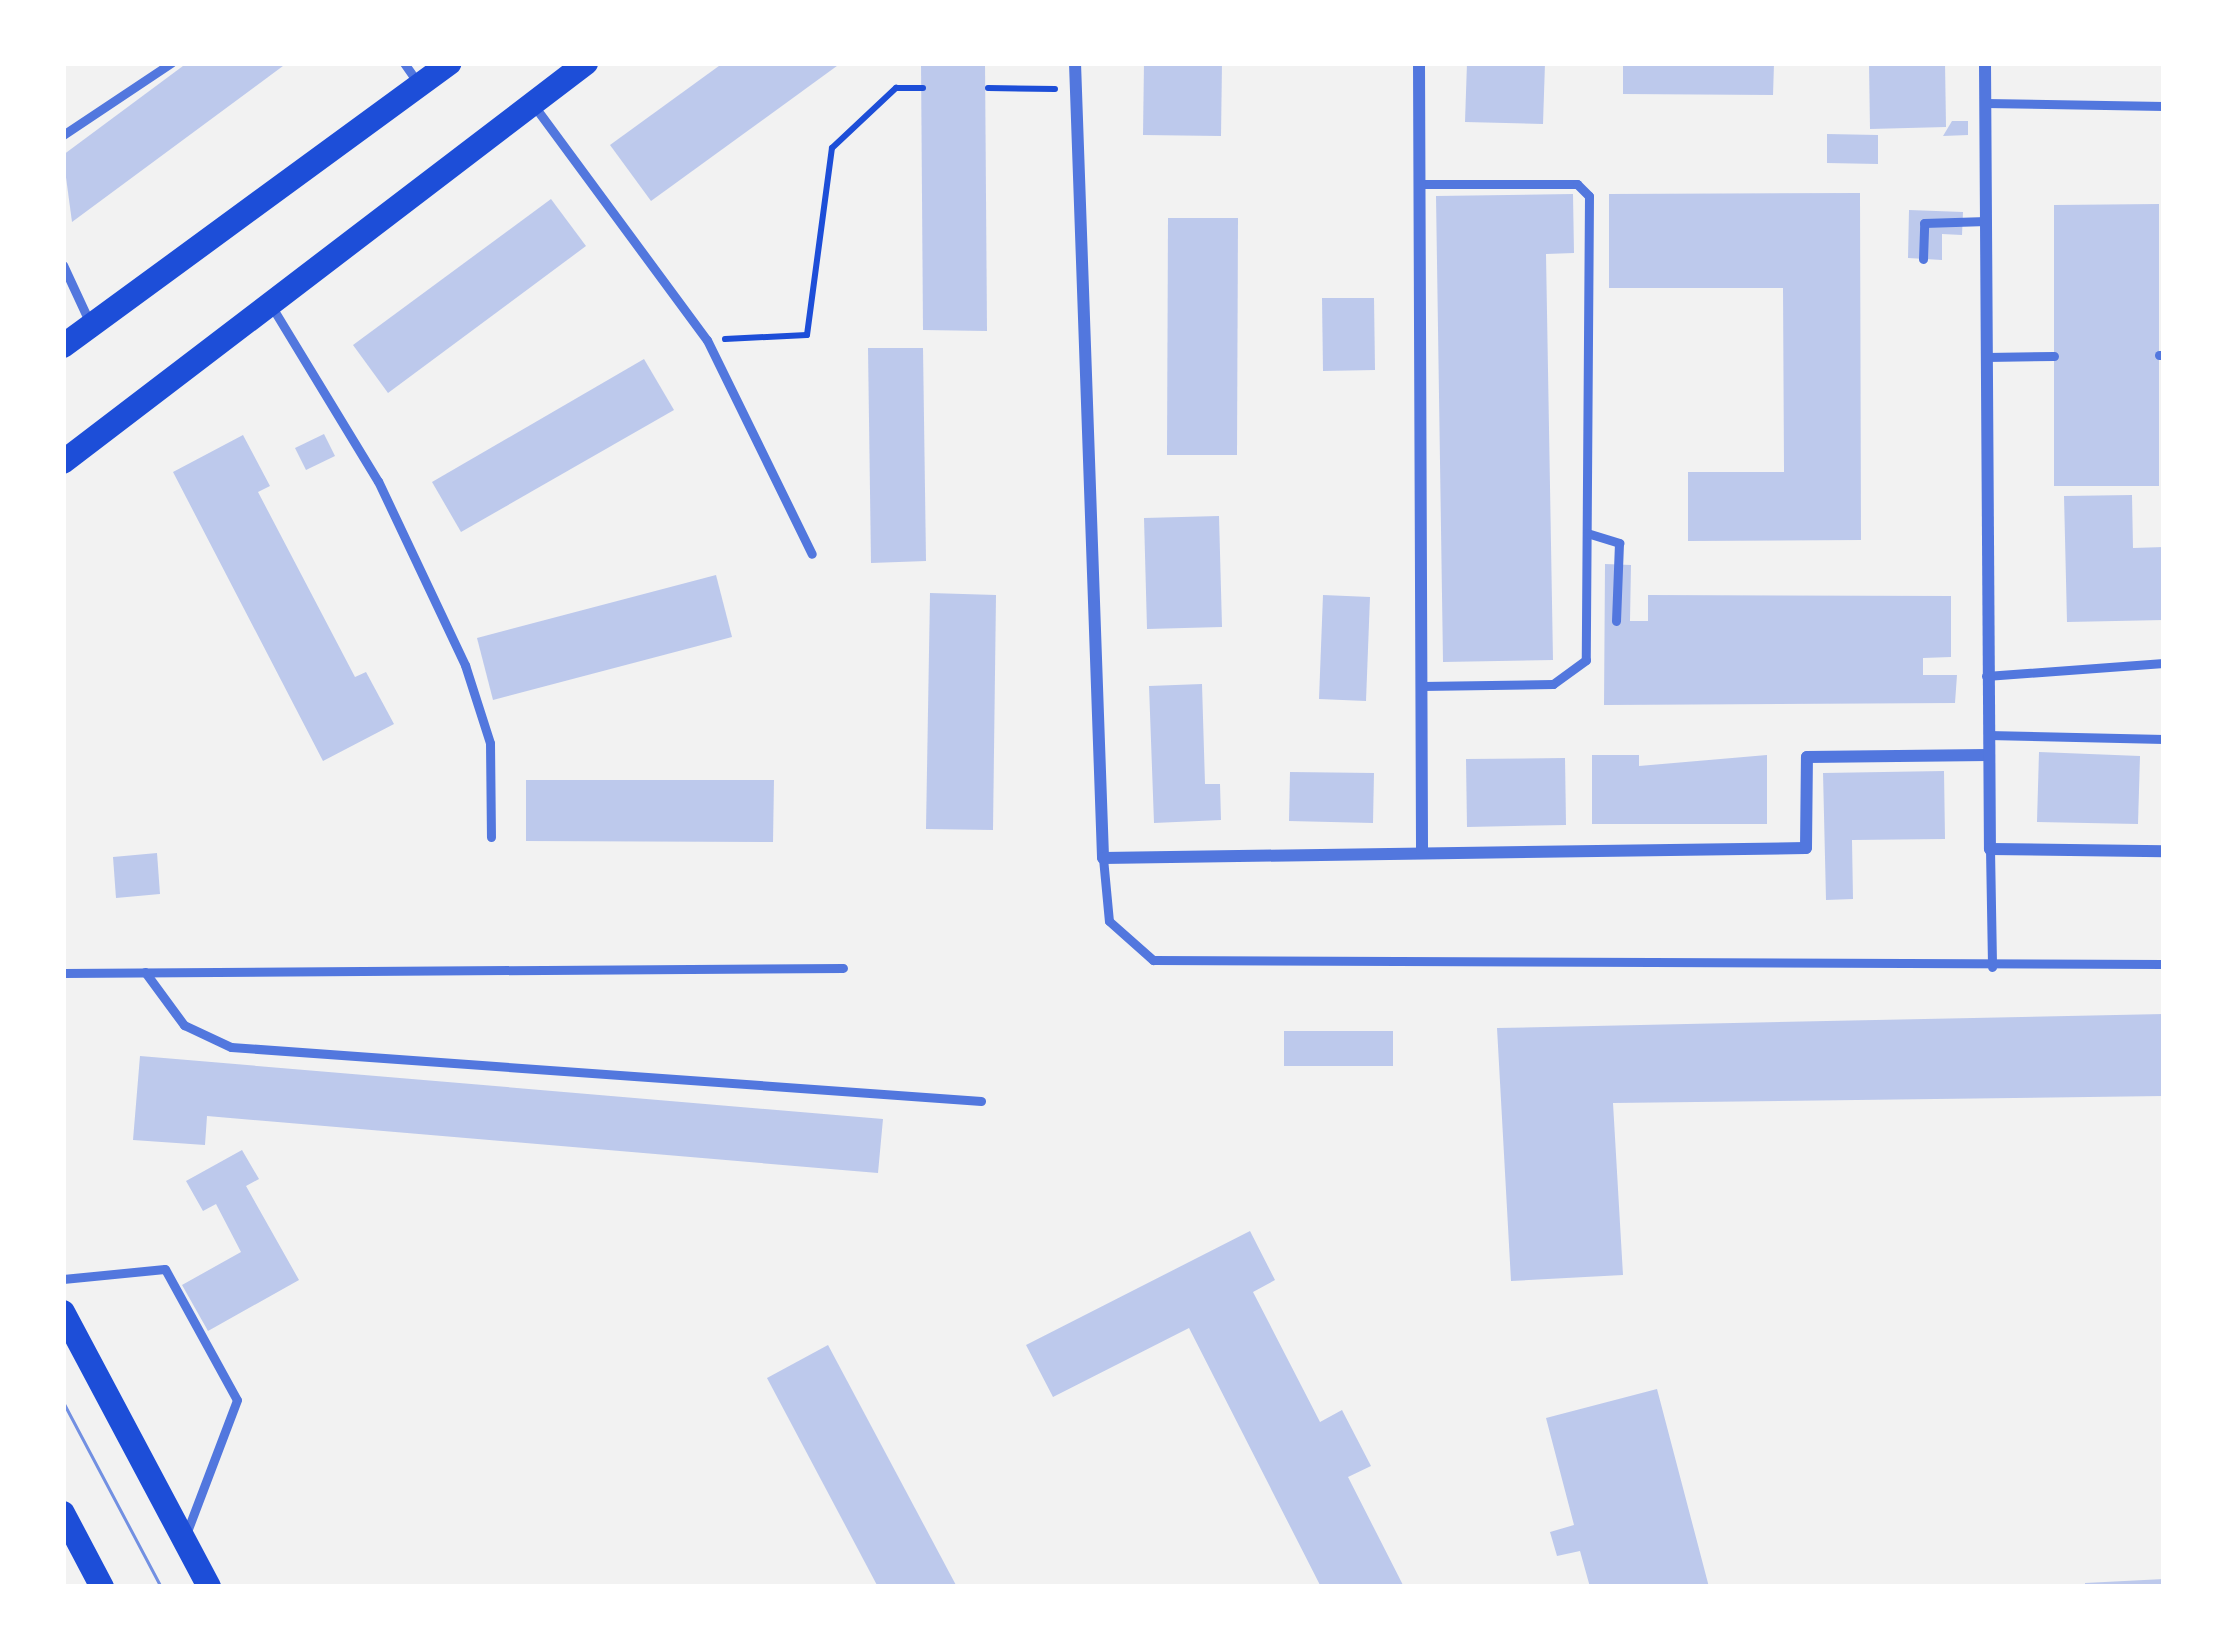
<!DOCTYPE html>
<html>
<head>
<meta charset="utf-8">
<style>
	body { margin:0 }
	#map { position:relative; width:2227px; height:1650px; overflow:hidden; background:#f2f2f2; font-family:"Sofia Sans Condensed",sans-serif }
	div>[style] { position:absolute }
	.building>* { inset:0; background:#bdc9ec }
	.path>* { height:6px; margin:-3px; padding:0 3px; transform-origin:3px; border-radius:3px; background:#1d4ed8 }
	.service>* { height:9px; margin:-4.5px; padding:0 4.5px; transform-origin:4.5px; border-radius:4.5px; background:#5277de }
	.minor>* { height:12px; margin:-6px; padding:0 6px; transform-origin:6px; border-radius:6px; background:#5277de }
	.secondary>* { height:24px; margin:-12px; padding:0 12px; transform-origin:12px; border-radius:12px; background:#1d4ed8 }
	.tram>* { height:3px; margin:-1.5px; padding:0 1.5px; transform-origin:1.5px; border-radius:1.5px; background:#7290e2 }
	span { translate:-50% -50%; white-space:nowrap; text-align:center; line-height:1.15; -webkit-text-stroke:12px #fff; paint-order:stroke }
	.frame { position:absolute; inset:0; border:66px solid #fff; pointer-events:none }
</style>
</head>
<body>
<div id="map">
	<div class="building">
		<div style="clip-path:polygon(187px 63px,287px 63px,72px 222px,63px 155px)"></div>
		<div style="clip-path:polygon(723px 63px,841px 63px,651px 201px,610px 145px)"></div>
		<div style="clip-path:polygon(921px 63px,985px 63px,987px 331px,923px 330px)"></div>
		<div style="clip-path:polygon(1144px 63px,1222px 63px,1221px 136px,1143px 135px)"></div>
		<div style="clip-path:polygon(1467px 63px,1545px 63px,1543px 124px,1465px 122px)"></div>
		<div style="clip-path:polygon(1623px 63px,1774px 63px,1773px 95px,1623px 94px)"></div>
		<div style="clip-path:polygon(1869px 63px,1945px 63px,1946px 127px,1870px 129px)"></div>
		<div style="clip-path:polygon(1952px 121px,1968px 121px,1968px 135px,1943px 136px)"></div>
		<div style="clip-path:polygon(1827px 134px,1878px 135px,1878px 164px,1827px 163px)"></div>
		<div style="clip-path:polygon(1860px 193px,1861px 540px,1688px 541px,1688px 472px,1784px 472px,1783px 288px,1609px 288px,1609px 194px)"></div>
		<div style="clip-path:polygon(1573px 194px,1574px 253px,1546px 254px,1553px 660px,1443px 662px,1436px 196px)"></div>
		<div style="clip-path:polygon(551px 199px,586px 246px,388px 393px,353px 345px)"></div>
		<div style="clip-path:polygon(2159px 204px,2159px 486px,2054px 486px,2054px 205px)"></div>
		<div style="clip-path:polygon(1909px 210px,1963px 212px,1962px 235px,1942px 234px,1942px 260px,1908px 258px)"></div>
		<div style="clip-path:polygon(1168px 218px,1238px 218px,1237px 455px,1167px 455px)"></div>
		<div style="clip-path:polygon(1322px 298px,1374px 298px,1375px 370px,1323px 371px)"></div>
		<div style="clip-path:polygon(868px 348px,923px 348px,926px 561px,871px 563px)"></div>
		<div style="clip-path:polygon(644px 359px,674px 410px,461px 532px,432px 482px)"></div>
		<div style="clip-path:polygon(324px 434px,335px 456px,306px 470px,295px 448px)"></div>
		<div style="clip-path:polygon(243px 435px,270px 486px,258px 492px,355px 677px,366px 672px,394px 724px,323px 761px,173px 472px)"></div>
		<div style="clip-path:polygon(2132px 495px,2133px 548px,2164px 547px,2164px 620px,2067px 622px,2064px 496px)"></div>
		<div style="clip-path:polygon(1219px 516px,1222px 627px,1147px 629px,1144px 518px)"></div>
		<div style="clip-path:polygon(1605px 564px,1631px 565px,1630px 621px,1648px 621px,1648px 595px,1951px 596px,1951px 657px,1923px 658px,1923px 675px,1957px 675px,1955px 703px,1604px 705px)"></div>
		<div style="clip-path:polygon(716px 575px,732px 637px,493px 700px,477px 638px)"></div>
		<div style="clip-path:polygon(930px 593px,996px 595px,993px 830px,926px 829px)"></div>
		<div style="clip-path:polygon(1323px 595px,1370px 597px,1366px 701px,1319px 699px)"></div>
		<div style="clip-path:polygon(1202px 684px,1205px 784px,1220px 784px,1221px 820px,1154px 823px,1149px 686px)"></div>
		<div style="clip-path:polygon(2039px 752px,2140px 756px,2138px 824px,2037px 822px)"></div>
		<div style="clip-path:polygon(1592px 755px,1639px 755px,1639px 766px,1767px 755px,1767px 824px,1592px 824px)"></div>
		<div style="clip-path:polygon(1565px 758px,1566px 825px,1467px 827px,1466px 759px)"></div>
		<div style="clip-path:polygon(1944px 771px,1945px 839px,1852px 840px,1853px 899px,1826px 900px,1823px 773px)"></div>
		<div style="clip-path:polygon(1290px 772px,1374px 773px,1373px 823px,1289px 821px)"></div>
		<div style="clip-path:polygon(526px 780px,774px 780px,773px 842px,526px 841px)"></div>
		<div style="clip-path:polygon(157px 853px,160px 894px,116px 898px,113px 857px)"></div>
		<div style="clip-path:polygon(2164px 1014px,2164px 1096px,1613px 1103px,1623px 1275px,1511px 1281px,1497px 1028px)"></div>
		<div style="clip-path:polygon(1284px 1031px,1393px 1031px,1393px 1066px,1284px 1066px)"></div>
		<div style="clip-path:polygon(140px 1056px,883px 1119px,878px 1173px,207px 1116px,205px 1145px,133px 1140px)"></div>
		<div style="clip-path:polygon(242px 1150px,259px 1179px,246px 1186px,299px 1280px,208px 1331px,182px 1285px,241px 1252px,216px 1204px,203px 1211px,186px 1181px)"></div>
		<div style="clip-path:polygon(1250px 1231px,1275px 1280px,1253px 1292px,1320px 1422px,1342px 1410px,1371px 1466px,1348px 1477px,1404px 1587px,1321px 1587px,1189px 1328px,1053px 1397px,1026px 1345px)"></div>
		<div style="clip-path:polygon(828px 1345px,957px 1587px,878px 1587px,767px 1378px)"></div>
		<div style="clip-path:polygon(1657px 1389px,1709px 1587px,1590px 1587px,1580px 1551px,1557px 1556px,1550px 1532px,1574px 1525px,1546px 1418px)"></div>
		<div style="clip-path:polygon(2164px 1579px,2164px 1587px,2085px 1587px,2085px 1583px)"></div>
	</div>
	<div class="path">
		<div style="left:988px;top:88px;width:67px;rotate:0.9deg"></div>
		<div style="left:725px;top:339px;width:82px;rotate:-2.8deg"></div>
		<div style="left:807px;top:335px;width:189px;rotate:-82.4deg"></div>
		<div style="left:832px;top:148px;width:88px;rotate:-43.2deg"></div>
		<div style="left:896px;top:88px;width:27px"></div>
	</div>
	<div class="service">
		<div style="left:404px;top:63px;width:24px;rotate:55deg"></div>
		<div style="left:1985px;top:103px;width:179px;rotate:1deg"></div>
		<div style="left:535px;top:107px;width:290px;rotate:53.6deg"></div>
		<div style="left:707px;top:340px;width:238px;rotate:63.9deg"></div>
		<div style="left:63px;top:135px;width:130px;rotate:-33.7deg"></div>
		<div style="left:1421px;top:184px;width:156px"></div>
		<div style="left:1577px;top:184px;width:17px;rotate:45deg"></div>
		<div style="left:1589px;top:196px;width:464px;rotate:90.4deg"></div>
		<div style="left:1586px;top:660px;width:41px;rotate:144deg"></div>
		<div style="left:1553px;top:684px;width:132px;rotate:179.1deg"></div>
		<div style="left:1923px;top:259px;width:36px;rotate:-88deg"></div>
		<div style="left:1924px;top:223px;width:62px;rotate:-1.8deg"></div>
		<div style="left:63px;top:265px;width:62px;rotate:65.1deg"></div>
		<div style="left:272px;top:307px;width:204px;rotate:58.7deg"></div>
		<div style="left:378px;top:481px;width:204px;rotate:64.7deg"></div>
		<div style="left:465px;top:665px;width:82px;rotate:72.2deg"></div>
		<div style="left:490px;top:743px;width:94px;rotate:89.4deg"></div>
		<div style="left:2159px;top:355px;width:5px"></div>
		<div style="left:1986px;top:357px;width:68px;rotate:-0.8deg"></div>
		<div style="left:1587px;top:533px;width:34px;rotate:17deg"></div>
		<div style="left:1619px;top:543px;width:78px;rotate:92.2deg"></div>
		<div style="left:1986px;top:676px;width:178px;rotate:-4.2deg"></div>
		<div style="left:1988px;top:735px;width:176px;rotate:1.3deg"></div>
		<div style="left:1990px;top:849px;width:118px;rotate:89deg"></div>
		<div style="left:1103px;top:858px;width:63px;rotate:84.6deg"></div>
		<div style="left:1109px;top:921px;width:59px;rotate:41.6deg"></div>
		<div style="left:1153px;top:960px;width:1011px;rotate:0.23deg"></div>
		<div style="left:145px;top:972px;width:66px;rotate:53.7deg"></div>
		<div style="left:184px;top:1025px;width:52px;rotate:25.1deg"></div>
		<div style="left:231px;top:1047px;width:752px;rotate:4.12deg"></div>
		<div style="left:63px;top:973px;width:780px;rotate:-0.37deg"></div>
		<div style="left:63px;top:1279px;width:102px;rotate:-5.6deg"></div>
		<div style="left:165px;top:1269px;width:149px;rotate:61.2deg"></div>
		<div style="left:237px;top:1400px;width:143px;rotate:110.8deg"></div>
	</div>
	<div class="minor">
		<div style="left:1075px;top:63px;width:795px;rotate:87.98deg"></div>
		<div style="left:1103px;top:858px;width:703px;rotate:-0.81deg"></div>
		<div style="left:1806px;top:848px;width:91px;rotate:-89.4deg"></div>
		<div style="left:1807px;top:757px;width:181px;rotate:-0.6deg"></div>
		<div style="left:1419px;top:63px;width:790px;rotate:89.78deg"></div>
		<div style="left:1985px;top:63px;width:786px;rotate:89.64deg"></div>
		<div style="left:1990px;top:849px;width:174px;rotate:0.7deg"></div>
	</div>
	<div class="secondary">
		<div style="left:63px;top:346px;width:479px;rotate:-36.2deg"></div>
		<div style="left:63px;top:462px;width:658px;rotate:-37.34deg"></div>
		<div style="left:63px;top:1312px;width:311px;rotate:62deg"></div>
		<div style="left:63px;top:1513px;width:84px;rotate:62.2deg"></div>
	</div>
	<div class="tram">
		<div style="left:63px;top:1402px;width:209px;rotate:62.1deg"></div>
	</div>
	<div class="frame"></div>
</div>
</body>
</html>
